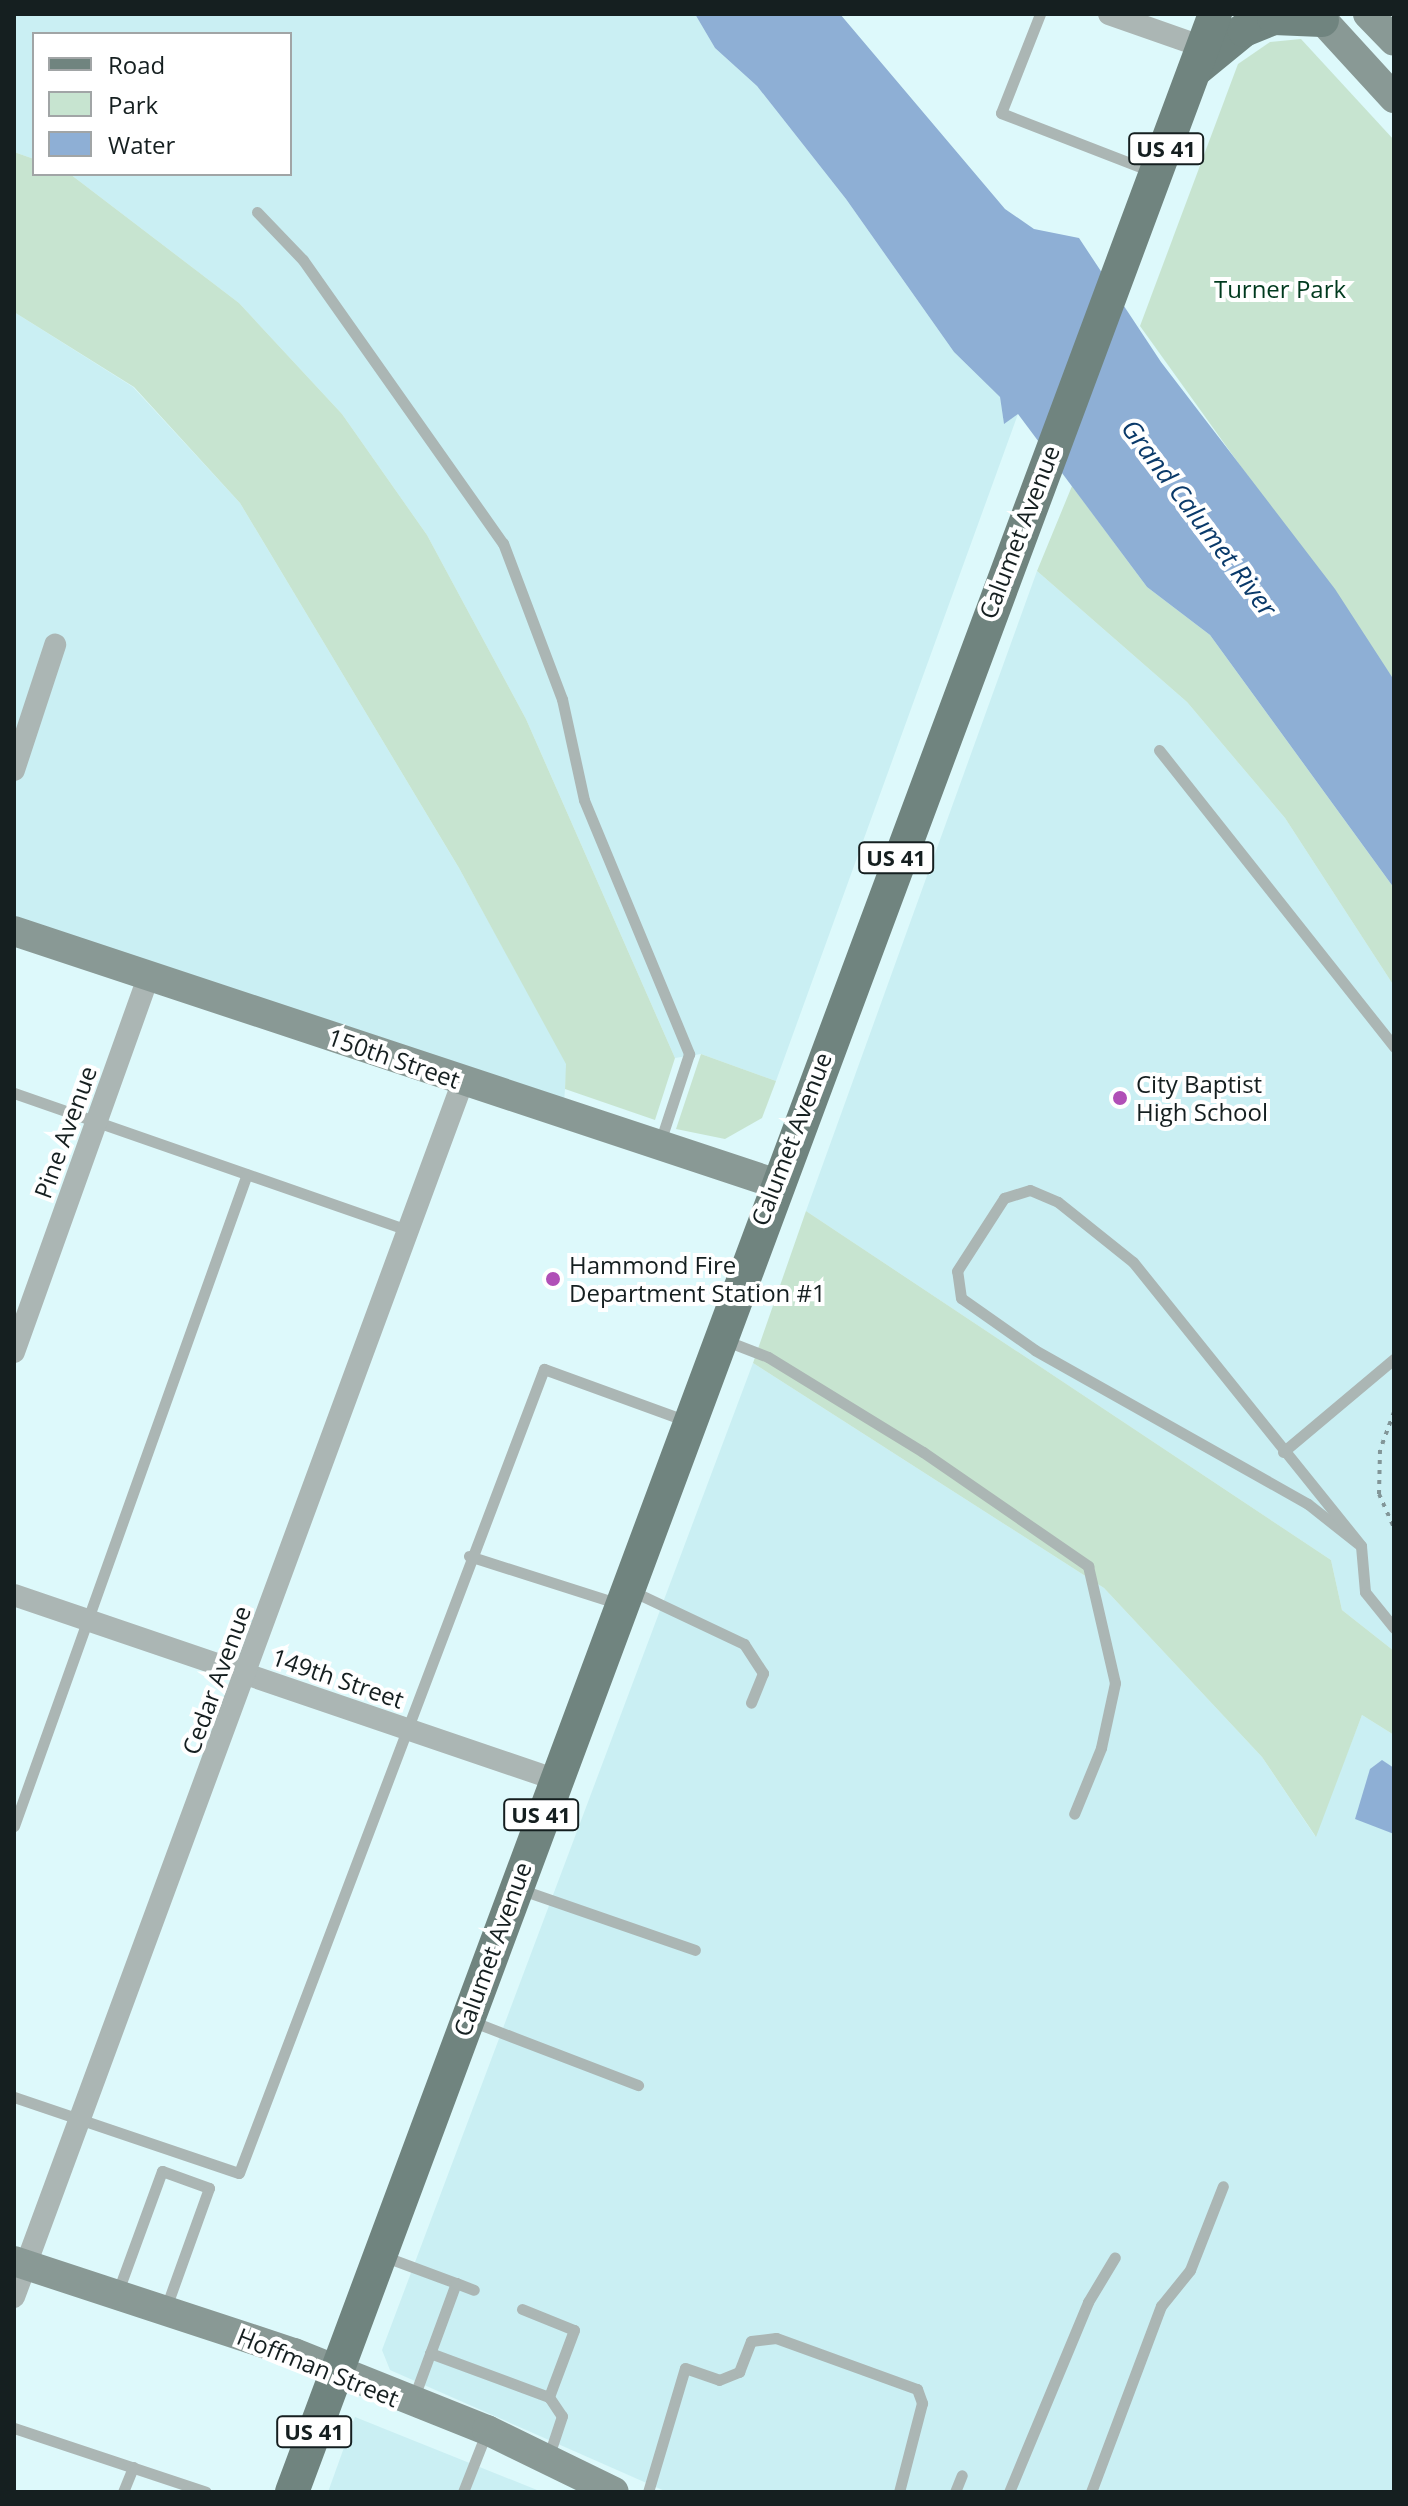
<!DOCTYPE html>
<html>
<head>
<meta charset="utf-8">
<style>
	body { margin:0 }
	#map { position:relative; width:1408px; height:2506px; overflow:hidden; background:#ddf9fb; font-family:"Open Sans",sans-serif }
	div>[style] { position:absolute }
	.built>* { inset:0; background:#caeff3 }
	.green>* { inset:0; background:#c7e4d0 }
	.water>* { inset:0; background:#8eafd5 }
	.path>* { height:4px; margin-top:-2px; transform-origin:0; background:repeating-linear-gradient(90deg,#829698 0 4px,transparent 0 10px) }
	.lane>* { height:11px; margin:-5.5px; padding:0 5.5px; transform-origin:5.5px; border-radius:5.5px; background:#abb6b4 }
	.street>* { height:22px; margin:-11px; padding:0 11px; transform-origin:11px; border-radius:11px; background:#abb6b4 }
	.secondary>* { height:30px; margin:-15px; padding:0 15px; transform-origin:15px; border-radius:15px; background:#899995 }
	.primary>* { height:34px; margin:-17px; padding:0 17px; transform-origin:17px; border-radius:17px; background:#70847f }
	.dots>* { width:22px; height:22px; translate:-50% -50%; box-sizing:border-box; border:4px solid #fff; border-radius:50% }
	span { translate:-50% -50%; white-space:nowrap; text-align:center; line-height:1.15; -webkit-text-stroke:8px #fff; paint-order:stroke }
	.shield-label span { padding:2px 6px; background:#fff; border:2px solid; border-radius:6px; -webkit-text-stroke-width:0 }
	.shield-label { font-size:22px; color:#151f20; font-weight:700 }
	.park-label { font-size:24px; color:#003a1e }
	.street-label { font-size:24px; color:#151f20 }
	.poi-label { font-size:24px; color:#151f20 }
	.left { translate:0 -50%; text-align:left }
	.water-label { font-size:26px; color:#0a3a6a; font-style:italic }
	.frame { position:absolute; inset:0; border:16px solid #151f20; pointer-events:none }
	.legend { position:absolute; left:32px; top:32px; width:260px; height:144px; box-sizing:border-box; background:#fff; border:2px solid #a1a5a6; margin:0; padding:10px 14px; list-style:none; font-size:24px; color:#151f20 }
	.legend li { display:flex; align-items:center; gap:16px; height:40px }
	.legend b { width:40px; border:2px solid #a1a5a6 }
</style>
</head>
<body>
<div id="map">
	<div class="built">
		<div style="clip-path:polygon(14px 14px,695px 14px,715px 48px,757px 86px,846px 199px,954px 352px,1000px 397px,1004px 423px,1018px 414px,776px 1081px,701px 1054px,675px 1058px,526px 719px,427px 535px,342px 414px,239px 303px,70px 174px,290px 174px,290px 34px,34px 34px,34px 159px,14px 152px)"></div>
		<div style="clip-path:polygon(14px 312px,133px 387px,240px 503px,459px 868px,567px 1064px,563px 1114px,14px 929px)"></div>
		<div style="clip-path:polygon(1037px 571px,1187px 702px,1285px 818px,1394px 986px,1394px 1651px,1342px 1610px,1331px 1560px,806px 1211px)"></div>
		<div style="clip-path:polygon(753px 1363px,1104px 1588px,1262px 1757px,1315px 1836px,1362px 1715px,1394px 1735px,1394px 2492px,667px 2492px,390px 2370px,382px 2350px)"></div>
		<div style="clip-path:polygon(355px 2417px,542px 2492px,328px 2492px)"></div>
	</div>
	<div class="green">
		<div style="clip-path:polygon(1301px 39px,1394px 140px,1394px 680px,1140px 326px,1238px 64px,1270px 42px)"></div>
		<div style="clip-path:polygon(14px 152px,34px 159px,34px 174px,70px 174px,239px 303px,342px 414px,427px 535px,526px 719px,675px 1058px,655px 1120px,565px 1089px,566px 1064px,459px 868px,240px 503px,134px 387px,14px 312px)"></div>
		<div style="clip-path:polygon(1072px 486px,1147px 587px,1210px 635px,1394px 888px,1394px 986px,1285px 818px,1187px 702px,1037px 571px)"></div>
		<div style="clip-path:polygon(701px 1054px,776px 1081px,762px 1118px,725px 1139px,676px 1129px)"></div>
		<div style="clip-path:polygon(806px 1211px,1331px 1560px,1342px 1610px,1394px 1651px,1394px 1735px,1362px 1715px,1316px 1837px,1262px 1757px,1104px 1588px,753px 1363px)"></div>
	</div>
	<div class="water">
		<div style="clip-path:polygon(695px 14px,840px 14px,1005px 209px,1034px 229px,1079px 238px,1161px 362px,1335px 589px,1394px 680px,1394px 888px,1210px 635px,1147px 587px,1018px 414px,1004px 424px,1000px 397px,954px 352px,846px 199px,757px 86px,715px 48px)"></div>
		<div style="clip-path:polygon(1382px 1760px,1394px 1768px,1394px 1834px,1355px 1819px,1370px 1769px)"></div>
	</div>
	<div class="path">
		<div style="left:1394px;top:1412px;width:40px;rotate:110.2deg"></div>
		<div style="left:1380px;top:1450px;width:44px;rotate:91.3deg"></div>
		<div style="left:1379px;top:1494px;width:36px;rotate:66deg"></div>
	</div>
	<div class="lane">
		<div style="left:1040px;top:14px;width:106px;rotate:111.5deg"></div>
		<div style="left:1001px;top:113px;width:163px;rotate:21.2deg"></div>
		<div style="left:257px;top:212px;width:66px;rotate:46.2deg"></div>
		<div style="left:303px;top:260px;width:347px;rotate:54.8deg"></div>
		<div style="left:503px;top:543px;width:167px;rotate:69.3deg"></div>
		<div style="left:562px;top:699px;width:103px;rotate:77.7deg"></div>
		<div style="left:584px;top:800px;width:275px;rotate:67.5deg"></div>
		<div style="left:689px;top:1054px;width:93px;rotate:108.2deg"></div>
		<div style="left:1159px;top:750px;width:379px;rotate:51.6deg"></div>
		<div style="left:14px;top:1093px;width:417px;rotate:19.2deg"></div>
		<div style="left:724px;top:1340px;width:47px;rotate:21.1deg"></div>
		<div style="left:768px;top:1357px;width:182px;rotate:31.5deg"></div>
		<div style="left:923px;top:1452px;width:201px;rotate:34.6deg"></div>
		<div style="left:1088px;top:1566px;width:120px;rotate:77deg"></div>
		<div style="left:1115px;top:1683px;width:66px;rotate:102.2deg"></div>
		<div style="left:1101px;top:1748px;width:71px;rotate:112.2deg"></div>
		<div style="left:1283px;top:1452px;width:145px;rotate:-40deg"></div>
		<div style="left:1361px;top:1546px;width:68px;rotate:-141.6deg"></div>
		<div style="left:1308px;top:1504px;width:313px;rotate:-150.6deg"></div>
		<div style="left:1035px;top:1350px;width:90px;rotate:-144.9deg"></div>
		<div style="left:961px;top:1298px;width:27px;rotate:-98deg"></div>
		<div style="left:957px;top:1271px;width:87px;rotate:-57.2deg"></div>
		<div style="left:1004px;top:1198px;width:27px;rotate:-17deg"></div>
		<div style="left:1030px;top:1190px;width:30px;rotate:23deg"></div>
		<div style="left:1058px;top:1202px;width:96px;rotate:38.7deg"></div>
		<div style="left:1133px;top:1262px;width:364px;rotate:51.2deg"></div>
		<div style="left:1361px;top:1546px;width:46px;rotate:85deg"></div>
		<div style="left:1365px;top:1592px;width:46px;rotate:51.1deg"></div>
		<div style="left:469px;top:1556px;width:157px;rotate:17.7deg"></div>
		<div style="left:632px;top:1591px;width:124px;rotate:25.3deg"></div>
		<div style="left:744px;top:1644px;width:35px;rotate:57deg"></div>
		<div style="left:763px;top:1673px;width:32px;rotate:112deg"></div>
		<div style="left:14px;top:1826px;width:692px;rotate:-70.34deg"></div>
		<div style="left:522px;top:1890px;width:183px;rotate:19.1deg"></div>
		<div style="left:471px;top:2021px;width:179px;rotate:21deg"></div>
		<div style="left:14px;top:2097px;width:237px;rotate:18.7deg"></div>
		<div style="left:239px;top:2173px;width:860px;rotate:-69.23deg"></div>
		<div style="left:544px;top:1369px;width:152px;rotate:20deg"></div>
		<div style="left:383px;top:2256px;width:78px;rotate:20.3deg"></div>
		<div style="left:456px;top:2283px;width:125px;rotate:110.2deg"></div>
		<div style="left:456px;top:2283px;width:19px;rotate:21deg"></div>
		<div style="left:117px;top:2294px;width:131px;rotate:-69.9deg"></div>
		<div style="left:162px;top:2171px;width:50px;rotate:19.9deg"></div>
		<div style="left:209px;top:2188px;width:130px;rotate:109.8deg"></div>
		<div style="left:522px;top:2309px;width:56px;rotate:22deg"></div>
		<div style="left:574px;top:2330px;width:72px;rotate:110.5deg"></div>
		<div style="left:549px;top:2397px;width:23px;rotate:56deg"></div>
		<div style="left:562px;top:2416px;width:44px;rotate:108.4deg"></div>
		<div style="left:430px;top:2353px;width:127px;rotate:20.3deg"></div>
		<div style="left:14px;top:2428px;width:202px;rotate:18.4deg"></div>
		<div style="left:123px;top:2492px;width:27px;rotate:-68deg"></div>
		<div style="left:463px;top:2492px;width:66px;rotate:-68.5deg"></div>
		<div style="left:648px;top:2492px;width:129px;rotate:-73.4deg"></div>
		<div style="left:685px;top:2368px;width:36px;rotate:19deg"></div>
		<div style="left:719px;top:2380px;width:22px;rotate:-22deg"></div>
		<div style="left:739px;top:2372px;width:33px;rotate:-69deg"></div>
		<div style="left:751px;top:2341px;width:25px;rotate:-7deg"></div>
		<div style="left:776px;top:2338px;width:150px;rotate:19.9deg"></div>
		<div style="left:917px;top:2389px;width:15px;rotate:70deg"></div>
		<div style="left:922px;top:2403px;width:92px;rotate:104.5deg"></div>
		<div style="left:955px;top:2492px;width:18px;rotate:-68deg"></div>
		<div style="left:1009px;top:2492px;width:206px;rotate:-67.4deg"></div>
		<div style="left:1088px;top:2302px;width:52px;rotate:-59deg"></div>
		<div style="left:1091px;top:2492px;width:199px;rotate:-69.4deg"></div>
		<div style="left:1161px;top:2306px;width:46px;rotate:-51.1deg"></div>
		<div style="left:1190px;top:2270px;width:90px;rotate:-68.6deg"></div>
	</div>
	<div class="street">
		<div style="left:1109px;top:14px;width:100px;rotate:19.3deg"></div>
		<div style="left:14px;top:770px;width:132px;rotate:-71.8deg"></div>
		<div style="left:14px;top:1352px;width:400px;rotate:-70.3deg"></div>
		<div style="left:14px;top:1595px;width:570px;rotate:18.82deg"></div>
		<div style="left:14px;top:2297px;width:1296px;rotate:-69.73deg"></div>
	</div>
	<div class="secondary">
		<div style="left:1317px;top:14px;width:114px;rotate:47.5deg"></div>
		<div style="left:1368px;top:14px;width:37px;rotate:46deg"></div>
		<div style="left:14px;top:931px;width:801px;rotate:18.34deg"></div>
		<div style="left:14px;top:2261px;width:295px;rotate:18.2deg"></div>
		<div style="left:294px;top:2353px;width:208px;rotate:21.8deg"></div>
		<div style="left:487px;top:2430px;width:141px;rotate:26deg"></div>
	</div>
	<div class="primary">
		<div style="left:1195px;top:70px;width:63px;rotate:-39.2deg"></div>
		<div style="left:1244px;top:30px;width:32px;rotate:-22deg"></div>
		<div style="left:1274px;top:18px;width:48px;rotate:2.4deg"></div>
		<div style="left:292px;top:2492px;width:2644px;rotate:-69.57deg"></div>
	</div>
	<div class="dots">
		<div style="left:1120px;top:1098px;background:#b04fb7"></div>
		<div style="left:553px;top:1279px;background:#b04fb7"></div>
	</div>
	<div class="shield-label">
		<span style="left:1166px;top:149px">US 41</span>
		<span style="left:896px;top:858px">US 41</span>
		<span style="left:541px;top:1815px">US 41</span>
		<span style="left:314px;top:2432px">US 41</span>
	</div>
	<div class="park-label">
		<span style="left:1280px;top:289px">Turner Park</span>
	</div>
	<div class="street-label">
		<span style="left:1019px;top:532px;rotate:-69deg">Calumet Avenue</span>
		<span style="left:394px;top:1058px;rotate:19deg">150th Street</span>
		<span style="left:65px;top:1132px;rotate:-70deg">Pine Avenue</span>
		<span style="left:791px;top:1139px;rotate:-69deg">Calumet Avenue</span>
		<span style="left:338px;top:1678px;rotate:19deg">149th Street</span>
		<span style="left:216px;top:1680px;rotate:-70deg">Cedar Avenue</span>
		<span style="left:492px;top:1949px;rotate:-70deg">Calumet Avenue</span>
		<span style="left:318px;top:2367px;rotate:22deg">Hoffman Street</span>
	</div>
	<div class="poi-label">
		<span class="left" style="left:1136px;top:1098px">City Baptist<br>High School</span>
		<span class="left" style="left:569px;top:1279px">Hammond Fire<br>Department Station #1</span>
	</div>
	<div class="water-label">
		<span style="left:1199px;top:518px;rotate:53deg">Grand Calumet River</span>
	</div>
	<div class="frame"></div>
	<ul class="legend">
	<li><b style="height:10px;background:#70847f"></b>Road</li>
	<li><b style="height:22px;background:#c7e4d0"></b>Park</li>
	<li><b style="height:22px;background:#8eafd5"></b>Water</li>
	</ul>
</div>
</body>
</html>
